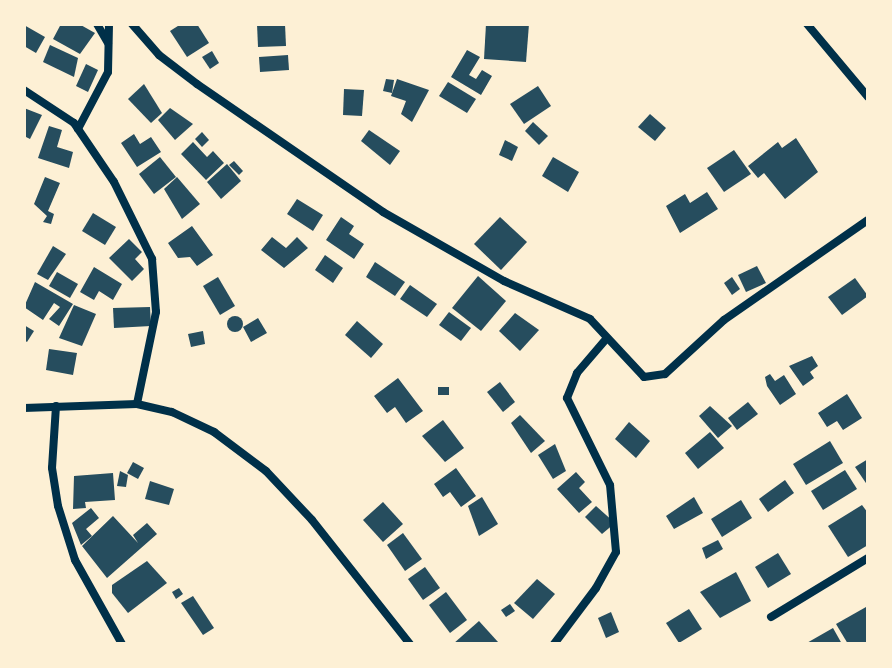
<!DOCTYPE html>
<html>
<head>
<meta charset="utf-8">
<style>
	body { margin:0 }
	#map { position:relative; width:892px; height:668px; overflow:hidden; background:#fdf0d5; font-family:"Nunito Sans",sans-serif }
	div>[style] { position:absolute }
	.building>* { inset:0; background:#264d5e }
	.round { border-radius:50% }
	.minor>* { height:8px; margin:-4px; padding:0 4px; transform-origin:4px; border-radius:4px; background:#003049 }
	span { translate:-50% -50%; white-space:nowrap; text-align:center; line-height:1.15; -webkit-text-stroke:8px #fdf0d5; paint-order:stroke }
	.frame { position:absolute; inset:0; border:26px solid #fdf0d5; pointer-events:none }
</style>
</head>
<body>
<div id="map">
	<div class="building">
		<div style="clip-path:polygon(61px 24px,79px 24px,95px 33px,80px 54px,53px 39px)"></div>
		<div style="clip-path:polygon(181px 24px,197px 24px,209px 43px,187px 57px,170px 31px)"></div>
		<div style="clip-path:polygon(257px 24px,285px 24px,286px 46px,258px 47px)"></div>
		<div style="clip-path:polygon(486px 24px,529px 24px,526px 62px,484px 59px)"></div>
		<div style="clip-path:polygon(24px 25px,45px 37px,36px 53px,24px 46px)"></div>
		<div style="clip-path:polygon(50px 45px,78px 58px,74px 77px,43px 62px)"></div>
		<div style="clip-path:polygon(467px 50px,480px 57px,469px 75px,476px 79px,482px 70px,492px 76px,481px 95px,451px 77px)"></div>
		<div style="clip-path:polygon(212px 51px,219px 63px,210px 69px,202px 57px)"></div>
		<div style="clip-path:polygon(288px 55px,289px 70px,260px 72px,259px 57px)"></div>
		<div style="clip-path:polygon(86px 64px,98px 70px,88px 92px,76px 86px)"></div>
		<div style="clip-path:polygon(386px 79px,394px 80px,392px 93px,383px 91px)"></div>
		<div style="clip-path:polygon(397px 79px,429px 90px,412px 122px,401px 114px,406px 101px,391px 96px)"></div>
		<div style="clip-path:polygon(448px 82px,476px 99px,467px 113px,439px 96px)"></div>
		<div style="clip-path:polygon(144px 84px,162px 113px,151px 123px,128px 99px)"></div>
		<div style="clip-path:polygon(538px 86px,551px 106px,524px 124px,510px 104px)"></div>
		<div style="clip-path:polygon(344px 89px,364px 90px,362px 116px,343px 115px)"></div>
		<div style="clip-path:polygon(24px 108px,42px 115px,30px 139px,24px 136px)"></div>
		<div style="clip-path:polygon(170px 108px,193px 124px,175px 140px,158px 120px)"></div>
		<div style="clip-path:polygon(650px 114px,666px 128px,655px 141px,638px 127px)"></div>
		<div style="clip-path:polygon(533px 122px,548px 136px,539px 145px,525px 131px)"></div>
		<div style="clip-path:polygon(49px 126px,62px 130px,57px 147px,73px 152px,69px 168px,38px 158px)"></div>
		<div style="clip-path:polygon(369px 130px,400px 151px,390px 165px,361px 141px)"></div>
		<div style="clip-path:polygon(202px 132px,209px 140px,202px 147px,195px 139px)"></div>
		<div style="clip-path:polygon(134px 134px,140px 144px,151px 137px,161px 152px,137px 167px,121px 143px)"></div>
		<div style="clip-path:polygon(796px 138px,818px 172px,785px 199px,764px 173px,758px 178px,748px 166px,778px 142px,782px 148px)"></div>
		<div style="clip-path:polygon(505px 140px,518px 147px,512px 161px,499px 155px)"></div>
		<div style="clip-path:polygon(193px 142px,207px 157px,213px 151px,224px 163px,206px 180px,181px 154px)"></div>
		<div style="clip-path:polygon(734px 150px,751px 174px,724px 192px,707px 168px)"></div>
		<div style="clip-path:polygon(160px 157px,176px 177px,154px 194px,139px 174px)"></div>
		<div style="clip-path:polygon(553px 157px,579px 172px,568px 192px,542px 176px)"></div>
		<div style="clip-path:polygon(234px 161px,243px 171px,239px 175px,229px 165px)"></div>
		<div style="clip-path:polygon(227px 164px,241px 181px,221px 199px,207px 182px)"></div>
		<div style="clip-path:polygon(45px 177px,60px 183px,48px 211px,54px 214px,51px 224px,43px 222px,47px 216px,34px 204px)"></div>
		<div style="clip-path:polygon(177px 177px,200px 204px,182px 219px,164px 189px)"></div>
		<div style="clip-path:polygon(707px 192px,718px 209px,680px 233px,666px 206px,685px 194px,690px 203px)"></div>
		<div style="clip-path:polygon(297px 199px,323px 215px,313px 231px,287px 214px)"></div>
		<div style="clip-path:polygon(93px 213px,116px 227px,105px 245px,82px 231px)"></div>
		<div style="clip-path:polygon(341px 217px,354px 226px,349px 234px,364px 244px,354px 259px,326px 240px)"></div>
		<div style="clip-path:polygon(500px 217px,527px 242px,501px 270px,474px 244px)"></div>
		<div style="clip-path:polygon(192px 226px,213px 255px,197px 266px,190px 257px,178px 258px,168px 243px)"></div>
		<div style="clip-path:polygon(272px 237px,286px 248px,297px 237px,308px 248px,284px 268px,261px 250px)"></div>
		<div style="clip-path:polygon(129px 239px,142px 252px,135px 259px,144px 269px,132px 281px,109px 258px)"></div>
		<div style="clip-path:polygon(53px 246px,66px 254px,48px 280px,37px 274px)"></div>
		<div style="clip-path:polygon(325px 255px,343px 268px,333px 283px,315px 270px)"></div>
		<div style="clip-path:polygon(375px 262px,405px 282px,395px 296px,366px 277px)"></div>
		<div style="clip-path:polygon(757px 266px,766px 283px,746px 292px,738px 275px)"></div>
		<div style="clip-path:polygon(94px 267px,122px 284px,113px 300px,99px 291px,94px 300px,80px 292px)"></div>
		<div style="clip-path:polygon(57px 272px,78px 284px,70px 298px,49px 286px)"></div>
		<div style="clip-path:polygon(478px 276px,506px 301px,481px 331px,452px 308px)"></div>
		<div style="clip-path:polygon(218px 277px,235px 306px,220px 315px,203px 286px)"></div>
		<div style="clip-path:polygon(732px 277px,740px 289px,732px 295px,724px 283px)"></div>
		<div style="clip-path:polygon(855px 278px,868px 296px,842px 315px,828px 297px)"></div>
		<div style="clip-path:polygon(35px 282px,73px 304px,59px 326px,49px 319px,60px 307px,54px 303px,43px 320px,24px 307px)"></div>
		<div style="clip-path:polygon(410px 285px,437px 304px,427px 317px,400px 299px)"></div>
		<div style="clip-path:polygon(74px 305px,96px 314px,82px 346px,59px 338px)"></div>
		<div style="clip-path:polygon(150px 307px,151px 326px,114px 328px,113px 308px)"></div>
		<div style="clip-path:polygon(449px 312px,471px 328px,461px 341px,439px 325px)"></div>
		<div style="clip-path:polygon(515px 313px,539px 330px,520px 351px,499px 331px)"></div>
		<div class="round" style="left:227px;top:316px;width:16px;height:16px"></div>
		<div style="clip-path:polygon(258px 318px,267px 333px,251px 342px,243px 327px)"></div>
		<div style="clip-path:polygon(357px 321px,383px 344px,371px 358px,345px 335px)"></div>
		<div style="clip-path:polygon(24px 325px,34px 331px,27px 342px,24px 340px)"></div>
		<div style="clip-path:polygon(203px 331px,205px 344px,191px 347px,188px 334px)"></div>
		<div style="clip-path:polygon(49px 349px,77px 353px,73px 375px,46px 370px)"></div>
		<div style="clip-path:polygon(812px 356px,818px 366px,810px 372px,814px 378px,803px 386px,789px 366px)"></div>
		<div style="clip-path:polygon(770px 374px,775px 381px,784px 375px,796px 394px,780px 405px,767px 386px,765px 377px)"></div>
		<div style="clip-path:polygon(398px 378px,423px 411px,406px 423px,395px 407px,387px 413px,374px 396px)"></div>
		<div style="clip-path:polygon(500px 382px,515px 402px,503px 412px,487px 392px)"></div>
		<div style="clip-path:polygon(438px 387px,449px 387px,449px 395px,438px 395px)"></div>
		<div style="clip-path:polygon(847px 394px,862px 418px,843px 430px,837px 421px,827px 427px,818px 413px)"></div>
		<div style="clip-path:polygon(748px 402px,758px 414px,737px 430px,728px 418px)"></div>
		<div style="clip-path:polygon(710px 406px,732px 426px,718px 438px,699px 416px)"></div>
		<div style="clip-path:polygon(520px 415px,545px 441px,531px 453px,511px 423px)"></div>
		<div style="clip-path:polygon(443px 420px,464px 448px,445px 462px,422px 436px)"></div>
		<div style="clip-path:polygon(629px 422px,650px 441px,636px 458px,615px 439px)"></div>
		<div style="clip-path:polygon(710px 432px,724px 448px,698px 469px,685px 453px)"></div>
		<div style="clip-path:polygon(830px 441px,843px 463px,806px 485px,793px 464px)"></div>
		<div style="clip-path:polygon(555px 444px,566px 471px,553px 479px,538px 455px)"></div>
		<div style="clip-path:polygon(868px 459px,868px 486px,855px 467px)"></div>
		<div style="clip-path:polygon(133px 462px,144px 468px,138px 479px,127px 473px)"></div>
		<div style="clip-path:polygon(456px 468px,476px 496px,461px 507px,450px 492px,443px 497px,434px 484px)"></div>
		<div style="clip-path:polygon(845px 470px,857px 489px,823px 510px,811px 491px)"></div>
		<div style="clip-path:polygon(120px 471px,128px 475px,126px 487px,117px 486px)"></div>
		<div style="clip-path:polygon(576px 472px,585px 482px,579px 488px,592px 502px,579px 513px,557px 489px)"></div>
		<div style="clip-path:polygon(113px 473px,115px 500px,85px 502px,86px 508px,73px 509px,74px 476px)"></div>
		<div style="clip-path:polygon(785px 480px,794px 493px,768px 512px,759px 499px)"></div>
		<div style="clip-path:polygon(150px 481px,174px 489px,169px 505px,145px 499px)"></div>
		<div style="clip-path:polygon(482px 497px,498px 524px,479px 536px,468px 506px)"></div>
		<div style="clip-path:polygon(694px 497px,703px 513px,674px 529px,666px 516px)"></div>
		<div style="clip-path:polygon(741px 500px,752px 518px,722px 537px,711px 519px)"></div>
		<div style="clip-path:polygon(383px 502px,403px 524px,383px 542px,363px 520px)"></div>
		<div style="clip-path:polygon(862px 505px,868px 513px,868px 545px,848px 557px,828px 526px)"></div>
		<div style="clip-path:polygon(596px 506px,615px 523px,602px 534px,585px 517px)"></div>
		<div style="clip-path:polygon(91px 508px,99px 518px,86px 529px,92px 536px,81px 545px,72px 523px)"></div>
		<div style="clip-path:polygon(113px 516px,138px 543px,133px 535px,147px 523px,157px 534px,107px 578px,82px 546px)"></div>
		<div style="clip-path:polygon(403px 533px,422px 559px,405px 571px,387px 545px)"></div>
		<div style="clip-path:polygon(718px 540px,723px 549px,706px 559px,702px 548px)"></div>
		<div style="clip-path:polygon(778px 553px,791px 574px,768px 588px,755px 567px)"></div>
		<div style="clip-path:polygon(147px 561px,167px 583px,128px 613px,112px 593px,112px 585px)"></div>
		<div style="clip-path:polygon(425px 567px,440px 588px,423px 600px,408px 579px)"></div>
		<div style="clip-path:polygon(736px 572px,751px 601px,720px 618px,700px 592px)"></div>
		<div style="clip-path:polygon(537px 579px,555px 594px,533px 619px,514px 603px)"></div>
		<div style="clip-path:polygon(179px 588px,183px 594px,176px 599px,172px 592px)"></div>
		<div style="clip-path:polygon(446px 592px,467px 620px,450px 633px,429px 605px)"></div>
		<div style="clip-path:polygon(193px 596px,214px 628px,203px 635px,181px 603px)"></div>
		<div style="clip-path:polygon(510px 604px,515px 611px,506px 617px,501px 610px)"></div>
		<div style="clip-path:polygon(866px 607px,868px 644px,848px 644px,836px 624px)"></div>
		<div style="clip-path:polygon(689px 609px,702px 629px,679px 643px,666px 623px)"></div>
		<div style="clip-path:polygon(611px 612px,619px 632px,606px 638px,598px 618px)"></div>
		<div style="clip-path:polygon(479px 621px,498px 642px,453px 644px)"></div>
		<div style="clip-path:polygon(833px 628px,842px 644px,805px 644px)"></div>
	</div>
	<div class="minor">
		<div style="left:97px;top:24px;width:22px;rotate:60deg"></div>
		<div style="left:132px;top:24px;width:41px;rotate:48.9deg"></div>
		<div style="left:159px;top:55px;width:48px;rotate:37.3deg"></div>
		<div style="left:197px;top:84px;width:226px;rotate:34.5deg"></div>
		<div style="left:383px;top:212px;width:139px;rotate:29.7deg"></div>
		<div style="left:504px;top:281px;width:94px;rotate:23.8deg"></div>
		<div style="left:590px;top:319px;width:79px;rotate:47deg"></div>
		<div style="left:644px;top:377px;width:21px;rotate:-8deg"></div>
		<div style="left:665px;top:374px;width:80px;rotate:-42.5deg"></div>
		<div style="left:724px;top:320px;width:175px;rotate:-34.8deg"></div>
		<div style="left:807px;top:24px;width:95px;rotate:50.1deg"></div>
		<div style="left:24px;top:90px;width:60px;rotate:33.4deg"></div>
		<div style="left:74px;top:123px;width:71px;rotate:55.9deg"></div>
		<div style="left:114px;top:182px;width:86px;rotate:63.7deg"></div>
		<div style="left:152px;top:259px;width:53px;rotate:85.7deg"></div>
		<div style="left:156px;top:312px;width:94px;rotate:101.7deg"></div>
		<div style="left:78px;top:129px;width:64px;rotate:-62.2deg"></div>
		<div style="left:108px;top:72px;width:48px;rotate:-88.8deg"></div>
		<div style="left:56px;top:406px;width:62px;rotate:93.7deg"></div>
		<div style="left:52px;top:468px;width:38px;rotate:81deg"></div>
		<div style="left:58px;top:506px;width:57px;rotate:72.5deg"></div>
		<div style="left:75px;top:560px;width:96px;rotate:60.8deg"></div>
		<div style="left:24px;top:408px;width:113px;rotate:-2deg"></div>
		<div style="left:137px;top:404px;width:36px;rotate:13deg"></div>
		<div style="left:172px;top:412px;width:47px;rotate:25.5deg"></div>
		<div style="left:214px;top:432px;width:65px;rotate:36.9deg"></div>
		<div style="left:266px;top:471px;width:67px;rotate:46.8deg"></div>
		<div style="left:312px;top:520px;width:158px;rotate:51.7deg"></div>
		<div style="left:771px;top:617px;width:114px;rotate:-31.3deg"></div>
		<div style="left:554px;top:644px;width:70px;rotate:-53.1deg"></div>
		<div style="left:596px;top:588px;width:41px;rotate:-60.9deg"></div>
		<div style="left:616px;top:552px;width:67px;rotate:-95.1deg"></div>
		<div style="left:610px;top:485px;width:97px;rotate:-116.3deg"></div>
		<div style="left:567px;top:398px;width:27px;rotate:-68deg"></div>
		<div style="left:577px;top:373px;width:45px;rotate:-49.5deg"></div>
	</div>
	<div class="frame"></div>
</div>
</body>
</html>
